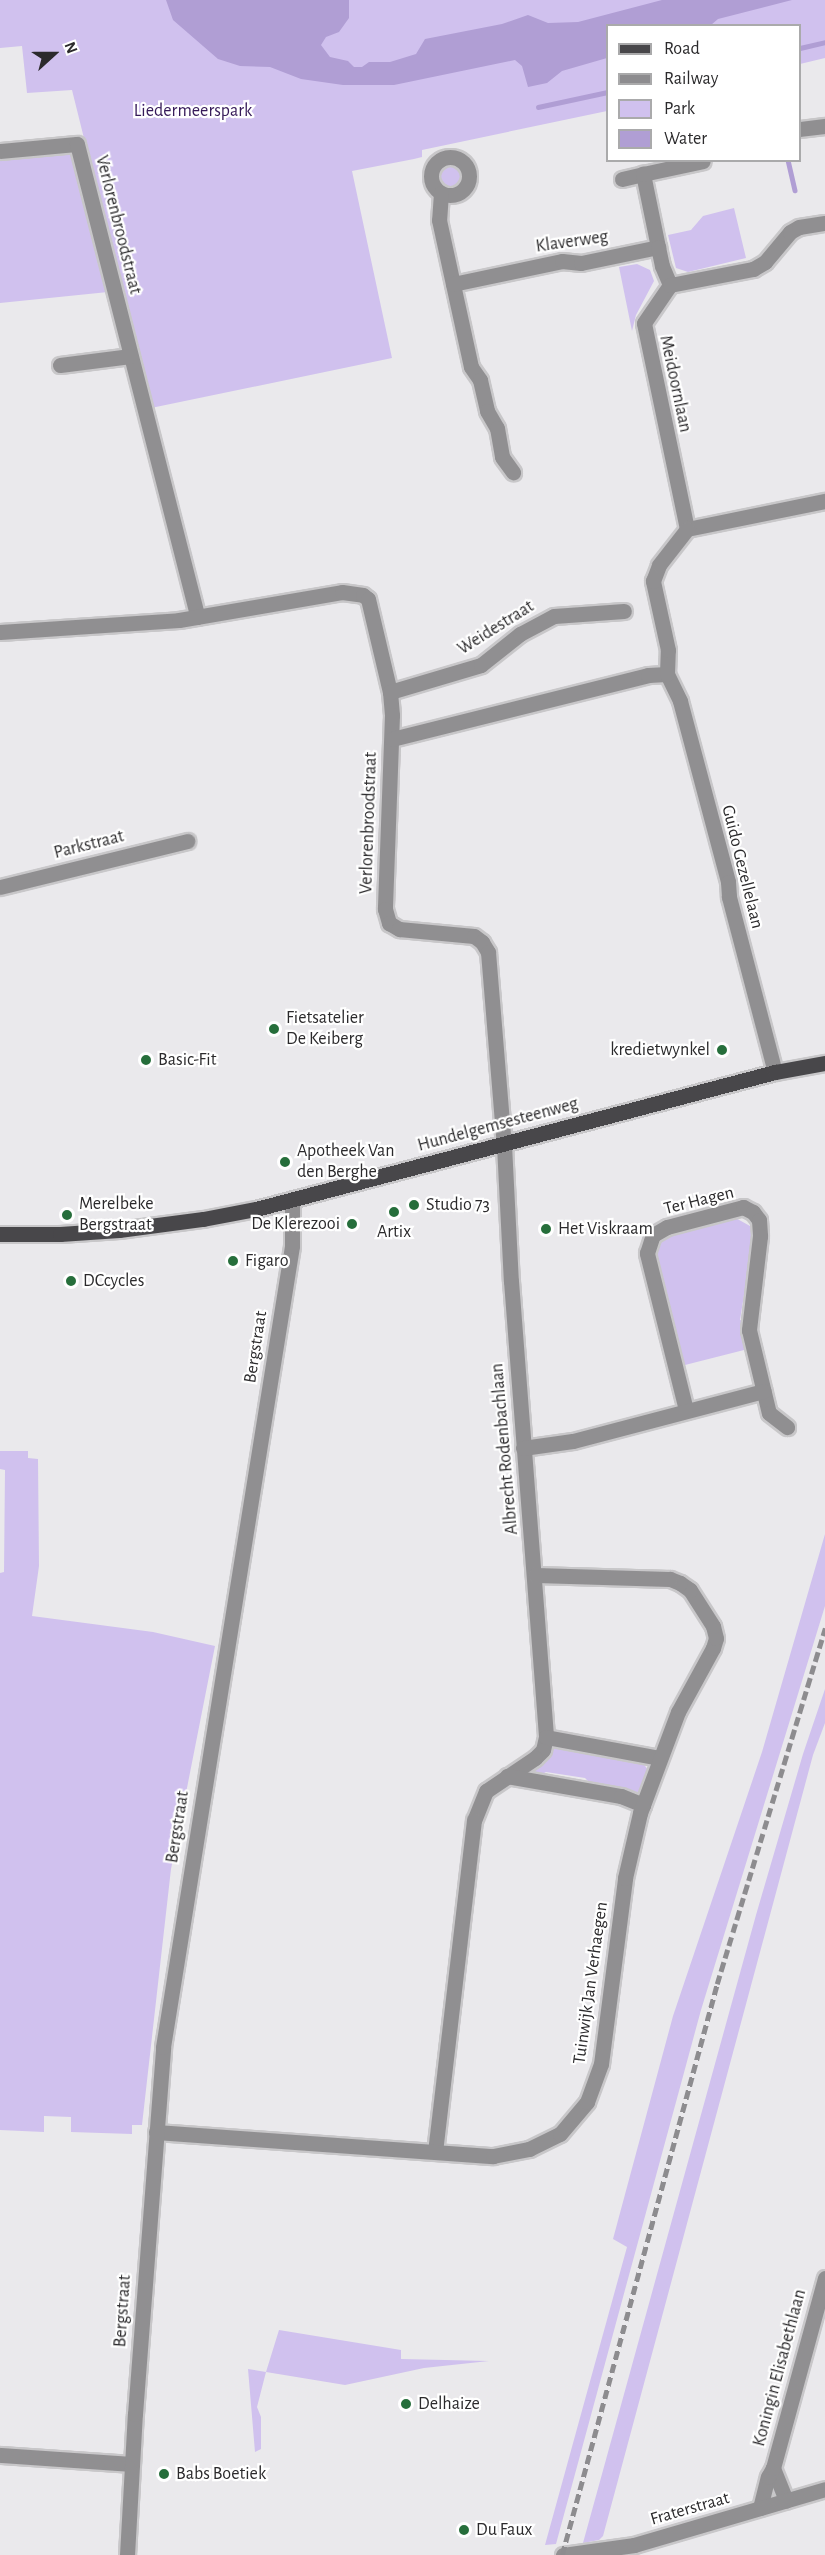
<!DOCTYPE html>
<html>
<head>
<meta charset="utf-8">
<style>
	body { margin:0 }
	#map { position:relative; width:825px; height:2555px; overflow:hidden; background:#eae9ec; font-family:"Alegreya Sans",sans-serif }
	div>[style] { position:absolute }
	.green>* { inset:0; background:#d0c1ee }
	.round { border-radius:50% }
	.water>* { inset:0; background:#b09ed4 }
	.stream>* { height:4.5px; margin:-2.25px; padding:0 2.25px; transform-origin:2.25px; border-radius:2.25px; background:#b09ed4 }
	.roads { filter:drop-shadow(2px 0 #c8c7c9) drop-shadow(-2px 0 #c8c7c9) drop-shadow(0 2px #c8c7c9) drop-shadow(0 -2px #c8c7c9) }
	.minor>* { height:15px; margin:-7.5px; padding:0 7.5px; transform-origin:7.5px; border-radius:7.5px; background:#908f91 }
	.minor>.ring { margin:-7.5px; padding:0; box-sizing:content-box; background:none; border:15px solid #908f91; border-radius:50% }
	.major>* { height:15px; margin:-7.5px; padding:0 7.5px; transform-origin:7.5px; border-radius:7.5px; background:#48474a }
	.rail>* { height:4.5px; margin-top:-2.25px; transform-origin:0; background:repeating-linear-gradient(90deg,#8d8c8f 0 9px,transparent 0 13.5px) }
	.dots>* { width:16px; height:16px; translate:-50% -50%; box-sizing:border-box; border:3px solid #fff; border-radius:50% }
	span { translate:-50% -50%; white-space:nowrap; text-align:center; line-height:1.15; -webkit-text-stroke:4.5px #fff; paint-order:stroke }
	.park-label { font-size:18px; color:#351958 }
	.street-label { font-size:18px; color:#2b2a2c }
	.poi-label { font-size:18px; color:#2b2a2c }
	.left { translate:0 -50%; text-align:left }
	.right { translate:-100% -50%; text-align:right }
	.legend { position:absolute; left:606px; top:24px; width:195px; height:138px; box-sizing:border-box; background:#fff; border:2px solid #aaaaab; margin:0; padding:8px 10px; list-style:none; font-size:18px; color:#2b2a2c }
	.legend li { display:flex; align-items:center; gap:12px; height:30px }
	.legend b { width:30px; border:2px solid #aaaaab }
	.north { position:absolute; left:24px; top:24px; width:60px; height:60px; -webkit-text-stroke:4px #fff; paint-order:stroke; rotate:69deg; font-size:16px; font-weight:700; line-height:24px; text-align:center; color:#2b2a2c }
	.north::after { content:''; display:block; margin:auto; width:21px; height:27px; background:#2b2a2c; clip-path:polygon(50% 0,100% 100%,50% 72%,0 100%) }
</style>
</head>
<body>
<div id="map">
	<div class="green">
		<div style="clip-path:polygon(0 0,825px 0,825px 58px,800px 64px,800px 26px,608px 26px,607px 111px,422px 150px,422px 157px,414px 159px,352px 171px,392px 358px,151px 408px,72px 90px,27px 93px,22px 46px,0 48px)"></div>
		<div style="clip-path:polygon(63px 152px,70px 153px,76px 158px,108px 292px,0 303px,0 155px)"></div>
		<div class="round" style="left:437px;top:163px;width:26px;height:26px"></div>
		<div style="clip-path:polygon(734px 208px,746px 258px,688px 272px,676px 268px,668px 235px,691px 230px,703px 216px)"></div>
		<div style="clip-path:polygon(637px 264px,650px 270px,654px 281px,636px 315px,632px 331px,619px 267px)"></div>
		<div style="clip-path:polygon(732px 1216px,750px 1226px,755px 1236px,748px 1295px,744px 1295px,740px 1320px,745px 1321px,744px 1350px,685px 1365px,655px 1251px,664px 1235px)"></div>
		<div style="clip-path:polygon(0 1451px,28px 1451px,28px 1458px,38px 1459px,39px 1566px,32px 1616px,153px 1632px,215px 1646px,171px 1869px,142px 2125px,132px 2125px,132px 2134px,71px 2132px,71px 2117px,44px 2116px,44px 2132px,0 2130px,0 1573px,4px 1572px,5px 1470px,0 1469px)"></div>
		<div style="clip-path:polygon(825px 1534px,825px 1606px,701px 2010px,556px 2544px,545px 2545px,627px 2247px,613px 2239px,673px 2016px,762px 1752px)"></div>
		<div style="clip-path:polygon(825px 1689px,825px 1723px,813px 1755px,603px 2536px,599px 2540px,583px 2543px,756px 1915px,803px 1754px)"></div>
		<div style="clip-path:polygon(565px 1745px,640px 1759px,648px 1770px,638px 1797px,595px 1788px,585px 1778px,546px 1772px,536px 1777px,531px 1775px,529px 1768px,549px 1749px)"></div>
		<div style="clip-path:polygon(279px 2330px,401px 2350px,401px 2359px,489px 2361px,424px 2368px,345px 2385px,266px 2372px,257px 2407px,261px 2417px,261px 2449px,255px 2452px,248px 2369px,266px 2372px)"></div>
	</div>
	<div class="water">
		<div style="clip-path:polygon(166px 0,349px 0,349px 18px,339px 32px,326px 37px,321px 45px,330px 57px,348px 61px,354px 67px,362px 67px,369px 62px,390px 62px,416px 54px,425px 39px,502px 24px,528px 15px,548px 23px,578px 22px,662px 0,792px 0,718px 19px,711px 25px,608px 26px,607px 58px,562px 71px,547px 83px,528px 87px,522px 66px,515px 60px,394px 85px,343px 85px,301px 79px,270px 67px,240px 66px,218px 59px,173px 20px)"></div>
	</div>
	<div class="stream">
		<div style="left:800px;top:48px;width:26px;rotate:-13deg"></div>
		<div style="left:538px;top:107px;width:72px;rotate:-12.1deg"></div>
		<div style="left:788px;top:160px;width:31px;rotate:77deg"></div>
	</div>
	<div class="roads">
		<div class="minor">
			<div style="left:800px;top:129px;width:25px;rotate:-7deg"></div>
			<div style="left:0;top:151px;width:77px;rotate:-5.2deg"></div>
			<div style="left:77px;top:144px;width:488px;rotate:75.7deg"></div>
			<div class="ring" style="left:431px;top:157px;width:23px;height:23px"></div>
			<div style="left:622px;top:179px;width:22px;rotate:-13deg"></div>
			<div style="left:441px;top:193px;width:27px;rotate:94deg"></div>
			<div style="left:439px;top:220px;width:150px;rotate:77.7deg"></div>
			<div style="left:471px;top:367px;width:16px;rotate:55deg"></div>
			<div style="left:480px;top:380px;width:32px;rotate:77deg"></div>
			<div style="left:487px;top:411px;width:20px;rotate:60deg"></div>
			<div style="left:497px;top:428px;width:29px;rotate:80deg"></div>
			<div style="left:502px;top:457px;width:19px;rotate:54deg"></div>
			<div style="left:658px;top:247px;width:75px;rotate:-101.6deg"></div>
			<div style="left:643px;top:174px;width:61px;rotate:-12.2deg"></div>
			<div style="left:453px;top:284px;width:111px;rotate:-11.9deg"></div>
			<div style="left:562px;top:261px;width:19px;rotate:6deg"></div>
			<div style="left:581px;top:263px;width:79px;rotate:-11.7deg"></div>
			<div style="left:658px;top:247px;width:19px;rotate:78deg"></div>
			<div style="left:662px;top:266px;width:21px;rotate:67deg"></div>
			<div style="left:60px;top:365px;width:71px;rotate:-7.3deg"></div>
			<div style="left:687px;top:529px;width:210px;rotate:-101.8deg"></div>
			<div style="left:644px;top:323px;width:46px;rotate:-55.6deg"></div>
			<div style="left:670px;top:285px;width:85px;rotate:-10.9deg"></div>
			<div style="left:753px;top:269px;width:14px;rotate:-30deg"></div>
			<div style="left:765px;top:262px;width:39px;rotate:-50deg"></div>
			<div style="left:790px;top:232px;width:10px;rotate:-29deg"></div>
			<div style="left:799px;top:227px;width:26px;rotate:-9deg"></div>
			<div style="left:687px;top:529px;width:141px;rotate:-11.5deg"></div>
			<div style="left:0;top:632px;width:179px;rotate:-3.8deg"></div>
			<div style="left:179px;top:620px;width:165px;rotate:-9.7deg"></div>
			<div style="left:342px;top:592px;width:21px;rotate:8deg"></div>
			<div style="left:363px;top:595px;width:6px;rotate:39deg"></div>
			<div style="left:368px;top:599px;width:96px;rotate:76.7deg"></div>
			<div style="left:390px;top:692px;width:23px;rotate:85deg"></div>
			<div style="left:392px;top:715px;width:194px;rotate:92.1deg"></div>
			<div style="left:385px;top:909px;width:15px;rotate:74deg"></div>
			<div style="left:389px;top:923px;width:12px;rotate:31deg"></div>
			<div style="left:399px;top:929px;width:75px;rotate:5.3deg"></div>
			<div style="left:474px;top:936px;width:10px;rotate:37deg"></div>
			<div style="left:482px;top:942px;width:12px;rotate:59deg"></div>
			<div style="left:488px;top:952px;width:194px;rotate:85.3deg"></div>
			<div style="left:504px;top:1145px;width:136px;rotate:87.1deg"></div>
			<div style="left:511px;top:1281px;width:457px;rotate:85.6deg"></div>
			<div style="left:546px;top:1737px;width:13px;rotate:103deg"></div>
			<div style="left:543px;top:1750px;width:11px;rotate:135deg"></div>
			<div style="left:535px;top:1758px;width:59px;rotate:146deg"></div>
			<div style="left:486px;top:1791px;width:31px;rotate:112deg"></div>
			<div style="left:474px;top:1820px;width:332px;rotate:96.7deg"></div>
			<div style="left:667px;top:674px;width:30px;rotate:64deg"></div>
			<div style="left:680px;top:701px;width:187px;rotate:75.1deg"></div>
			<div style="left:728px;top:882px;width:15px;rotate:86deg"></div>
			<div style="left:729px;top:897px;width:181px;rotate:75.3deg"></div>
			<div style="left:390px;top:692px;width:95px;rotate:-16.5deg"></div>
			<div style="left:481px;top:665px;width:50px;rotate:-38.5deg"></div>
			<div style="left:520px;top:634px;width:38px;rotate:-28deg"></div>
			<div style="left:554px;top:616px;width:70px;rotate:-4.1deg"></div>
			<div style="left:392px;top:739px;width:264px;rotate:-14deg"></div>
			<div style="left:648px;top:675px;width:19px;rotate:-3deg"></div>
			<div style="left:667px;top:674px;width:24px;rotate:-88deg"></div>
			<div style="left:668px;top:650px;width:71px;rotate:-102.3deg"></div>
			<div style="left:653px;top:581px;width:17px;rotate:-69deg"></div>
			<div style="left:659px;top:565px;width:46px;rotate:-52.1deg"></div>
			<div style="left:0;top:887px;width:193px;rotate:-13.8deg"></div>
			<div style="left:686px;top:1410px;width:162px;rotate:-104deg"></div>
			<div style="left:647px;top:1253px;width:19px;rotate:-72deg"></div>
			<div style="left:653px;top:1235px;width:16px;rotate:-30deg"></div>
			<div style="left:667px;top:1227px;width:79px;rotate:-14.7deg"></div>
			<div style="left:743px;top:1207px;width:11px;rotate:27deg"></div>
			<div style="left:753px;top:1212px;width:10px;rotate:53deg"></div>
			<div style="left:759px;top:1220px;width:16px;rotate:86deg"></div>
			<div style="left:760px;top:1236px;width:95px;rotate:96.7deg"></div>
			<div style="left:749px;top:1330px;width:85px;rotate:76.5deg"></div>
			<div style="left:769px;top:1413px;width:23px;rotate:38deg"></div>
			<div style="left:523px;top:1448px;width:50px;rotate:-8deg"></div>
			<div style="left:573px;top:1441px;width:197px;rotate:-14.7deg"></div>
			<div style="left:546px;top:1737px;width:115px;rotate:10.5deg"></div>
			<div style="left:507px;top:1776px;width:116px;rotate:10deg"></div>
			<div style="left:621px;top:1796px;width:24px;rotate:22deg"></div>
			<div style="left:156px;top:2132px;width:338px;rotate:4.1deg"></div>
			<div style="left:493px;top:2156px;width:37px;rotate:-11deg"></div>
			<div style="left:529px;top:2149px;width:34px;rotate:-26deg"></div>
			<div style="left:560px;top:2134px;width:42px;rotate:-49.8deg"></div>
			<div style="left:587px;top:2102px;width:40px;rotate:-69.8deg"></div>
			<div style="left:601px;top:2064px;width:188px;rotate:-82.6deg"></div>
			<div style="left:625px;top:1878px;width:67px;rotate:-77deg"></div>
			<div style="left:640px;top:1813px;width:108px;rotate:-69.4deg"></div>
			<div style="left:678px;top:1712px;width:73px;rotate:-61.3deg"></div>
			<div style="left:713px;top:1648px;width:10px;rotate:-73deg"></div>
			<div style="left:716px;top:1638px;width:12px;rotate:-104deg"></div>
			<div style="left:713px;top:1626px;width:43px;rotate:-122.6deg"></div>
			<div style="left:690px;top:1590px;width:12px;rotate:-145deg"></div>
			<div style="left:680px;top:1583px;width:11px;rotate:-158deg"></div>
			<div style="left:670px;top:1579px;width:135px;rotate:-178.3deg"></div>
			<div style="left:0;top:2455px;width:132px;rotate:3.9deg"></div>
			<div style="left:773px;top:2468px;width:35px;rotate:68deg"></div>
			<div style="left:760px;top:2508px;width:32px;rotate:-76deg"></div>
			<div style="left:768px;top:2477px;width:10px;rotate:-61deg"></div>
			<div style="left:773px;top:2468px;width:197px;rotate:-74.7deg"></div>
			<div style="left:127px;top:2555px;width:141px;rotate:-86.8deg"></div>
			<div style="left:135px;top:2414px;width:368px;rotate:-85.6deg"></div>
			<div style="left:163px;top:2047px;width:811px;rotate:-80.85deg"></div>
			<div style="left:292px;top:1246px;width:46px;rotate:-90deg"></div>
			<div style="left:563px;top:2555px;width:72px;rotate:-8deg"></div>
			<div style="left:634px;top:2545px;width:199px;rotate:-16.3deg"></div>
		</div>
		<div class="major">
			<div style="left:0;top:1234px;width:60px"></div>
			<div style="left:60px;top:1234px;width:59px;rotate:-3.9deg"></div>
			<div style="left:119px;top:1230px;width:85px;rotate:-7.5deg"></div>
			<div style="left:203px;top:1219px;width:54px;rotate:-10.7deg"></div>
			<div style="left:256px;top:1209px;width:537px;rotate:-14.79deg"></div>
			<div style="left:775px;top:1072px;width:51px;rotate:-10.2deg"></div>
		</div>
	</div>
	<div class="rail">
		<div style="left:562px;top:2555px;width:592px;rotate:-74.81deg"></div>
		<div style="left:717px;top:1984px;width:372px;rotate:-73.1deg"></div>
	</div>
	<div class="dots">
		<div style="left:274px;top:1029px;background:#266e3b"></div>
		<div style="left:722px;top:1050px;background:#266e3b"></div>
		<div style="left:146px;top:1060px;background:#266e3b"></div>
		<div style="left:285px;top:1162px;background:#266e3b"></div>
		<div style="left:414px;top:1205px;background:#266e3b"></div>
		<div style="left:394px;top:1212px;background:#266e3b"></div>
		<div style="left:67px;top:1215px;background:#266e3b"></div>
		<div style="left:352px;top:1224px;background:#266e3b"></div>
		<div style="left:546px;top:1229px;background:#266e3b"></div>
		<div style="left:233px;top:1261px;background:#266e3b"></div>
		<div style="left:71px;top:1281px;background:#266e3b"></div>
		<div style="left:406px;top:2404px;background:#266e3b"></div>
		<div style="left:164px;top:2474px;background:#266e3b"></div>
		<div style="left:464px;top:2530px;background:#266e3b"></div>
	</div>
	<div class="park-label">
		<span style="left:193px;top:111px">Liedermeerspark</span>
	</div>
	<div class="street-label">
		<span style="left:118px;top:225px;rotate:76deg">Verlorenbroodstraat</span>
		<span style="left:572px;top:242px;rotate:-8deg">Klaverweg</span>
		<span style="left:675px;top:384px;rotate:78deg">Meidoornlaan</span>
		<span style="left:496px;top:628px;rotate:-32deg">Weidestraat</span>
		<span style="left:369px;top:823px;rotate:-88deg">Verlorenbroodstraat</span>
		<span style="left:89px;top:845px;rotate:-14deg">Parkstraat</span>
		<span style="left:742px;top:867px;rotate:76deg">Guido Gezellelaan</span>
		<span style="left:498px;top:1125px;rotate:-15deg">Hundelgemsesteenweg</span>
		<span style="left:699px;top:1201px;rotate:-14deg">Ter Hagen</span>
		<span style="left:256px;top:1347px;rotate:-81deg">Bergstraat</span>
		<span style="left:505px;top:1449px;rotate:-95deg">Albrecht Rodenbachlaan</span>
		<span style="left:178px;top:1827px;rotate:-81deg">Bergstraat</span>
		<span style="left:591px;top:1983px;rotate:-82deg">Tuinwijk Jan Verhaegen</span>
		<span style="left:123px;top:2311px;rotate:-86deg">Bergstraat</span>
		<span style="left:780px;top:2368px;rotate:-75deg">Koningin Elisabethlaan</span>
		<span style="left:690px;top:2509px;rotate:-16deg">Fraterstraat</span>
	</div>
	<div class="poi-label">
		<span class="left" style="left:286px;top:1029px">Fietsatelier<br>De Keiberg</span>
		<span class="right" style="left:710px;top:1050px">kredietwynkel</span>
		<span class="left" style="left:158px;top:1060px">Basic-Fit</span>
		<span class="left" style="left:297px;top:1162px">Apotheek Van<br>den Berghe</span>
		<span class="left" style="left:79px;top:1215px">Merelbeke<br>Bergstraat</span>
		<span class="left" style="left:426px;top:1205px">Studio 73</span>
		<span class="right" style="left:340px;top:1224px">De Klerezooi</span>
		<span class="left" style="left:558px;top:1229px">Het Viskraam</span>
		<span style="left:394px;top:1232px">Artix</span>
		<span class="left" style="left:245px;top:1261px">Figaro</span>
		<span class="left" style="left:83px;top:1281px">DCcycles</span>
		<span class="left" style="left:418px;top:2404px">Delhaize</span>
		<span class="left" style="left:176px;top:2474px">Babs Boetiek</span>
		<span class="left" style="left:476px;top:2530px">Du Faux</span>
	</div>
	<ul class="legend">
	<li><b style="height:8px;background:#48474a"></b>Road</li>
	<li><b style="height:8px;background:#8d8c8f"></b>Railway</li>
	<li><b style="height:16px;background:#d0c1ee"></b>Park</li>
	<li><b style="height:16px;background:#b09ed4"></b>Water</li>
	</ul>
	<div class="north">N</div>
</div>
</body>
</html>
